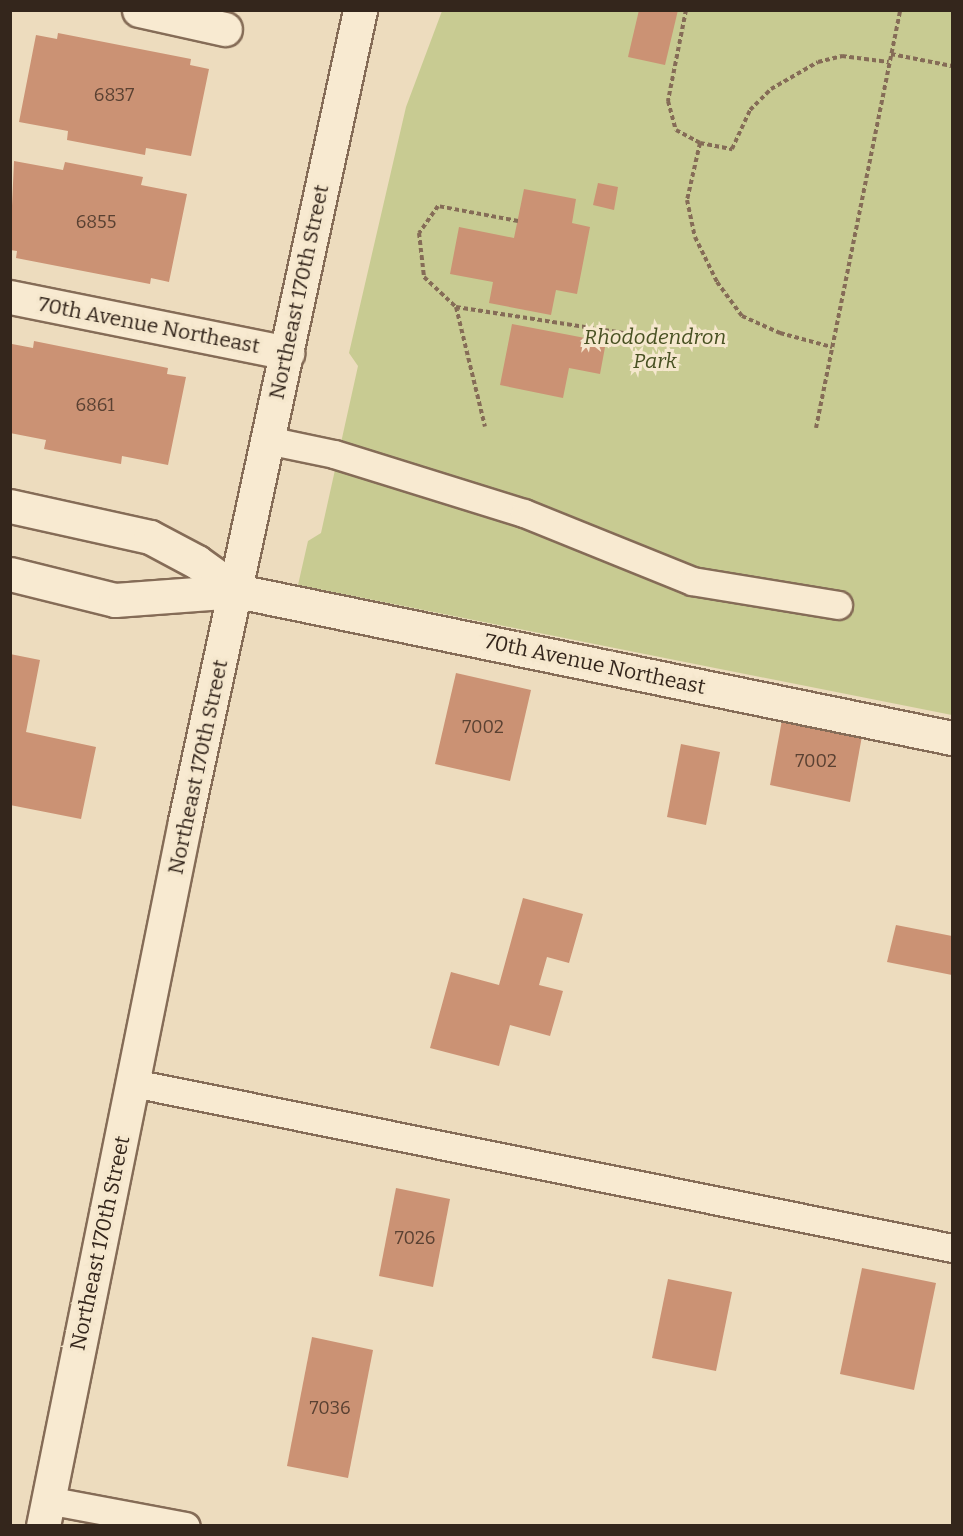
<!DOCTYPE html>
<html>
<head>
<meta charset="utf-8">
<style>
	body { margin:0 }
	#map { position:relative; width:963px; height:1536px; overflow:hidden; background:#eddcbe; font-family:Bitter,serif }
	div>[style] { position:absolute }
	.green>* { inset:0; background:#c8cb92 }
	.building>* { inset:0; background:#cb9274 }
	.path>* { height:4px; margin-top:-2px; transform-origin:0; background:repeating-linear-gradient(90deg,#856c57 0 4.5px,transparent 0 7.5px) }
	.roads { filter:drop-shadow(2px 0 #856c57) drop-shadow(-2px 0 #856c57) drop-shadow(0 2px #856c57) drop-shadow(0 -2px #856c57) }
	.lane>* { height:27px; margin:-13.5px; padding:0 13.5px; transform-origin:13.5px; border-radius:13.5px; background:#f8ead1 }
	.street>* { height:33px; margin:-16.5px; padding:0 16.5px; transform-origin:16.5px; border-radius:16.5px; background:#f8ead1 }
	.secondary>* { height:33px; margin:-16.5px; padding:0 16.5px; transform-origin:16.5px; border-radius:16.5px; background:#f8ead1 }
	span { translate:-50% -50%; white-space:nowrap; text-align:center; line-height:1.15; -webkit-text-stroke:6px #f5e7cd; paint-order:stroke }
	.number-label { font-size:18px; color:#5a4132 }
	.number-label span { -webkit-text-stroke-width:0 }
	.street-label { font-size:21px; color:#34261c }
	.park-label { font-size:21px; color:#485122; font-style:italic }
	.frame { position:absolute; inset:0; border:12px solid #34261c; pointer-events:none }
</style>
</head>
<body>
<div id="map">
	<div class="green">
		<div style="clip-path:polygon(442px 11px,952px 11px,952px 715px,298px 585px,308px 541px,321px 533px,358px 366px,349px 353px,406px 107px)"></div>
	</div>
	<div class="building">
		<div style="clip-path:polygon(639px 10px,678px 10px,665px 65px,628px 57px)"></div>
		<div style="clip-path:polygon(58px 33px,191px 59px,190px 65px,209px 69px,191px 156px,146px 148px,145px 155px,67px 140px,68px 131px,19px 122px,36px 35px,57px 39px)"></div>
		<div style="clip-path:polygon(14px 161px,63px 170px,65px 162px,143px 177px,141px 185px,187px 194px,169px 282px,151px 278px,150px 284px,16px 258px,17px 251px,10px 250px)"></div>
		<div style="clip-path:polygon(598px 183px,618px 187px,614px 210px,593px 205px)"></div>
		<div style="clip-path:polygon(524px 189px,576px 199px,572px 223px,590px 227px,577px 294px,556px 290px,551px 315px,489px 303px,493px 282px,450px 274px,459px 227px,514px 238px)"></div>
		<div style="clip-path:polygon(512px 324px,606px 342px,600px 374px,569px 368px,563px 398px,500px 385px)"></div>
		<div style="clip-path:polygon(34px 341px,168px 368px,167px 374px,186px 377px,168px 465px,122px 456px,121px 464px,44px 449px,46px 440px,10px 433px,12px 344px,33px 348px)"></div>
		<div style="clip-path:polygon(10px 654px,40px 660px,26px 732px,96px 747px,81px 819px,10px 805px)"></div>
		<div style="clip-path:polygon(456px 673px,531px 690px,510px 781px,435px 764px)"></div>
		<div style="clip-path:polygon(782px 720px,862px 736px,850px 802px,770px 785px)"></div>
		<div style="clip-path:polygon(681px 744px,720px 752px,706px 825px,667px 817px)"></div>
		<div style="clip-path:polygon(523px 898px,583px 914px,569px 963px,547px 957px,539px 985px,563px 991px,550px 1036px,510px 1025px,499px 1066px,430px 1048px,451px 972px,499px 985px)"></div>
		<div style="clip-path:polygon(896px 925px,952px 936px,952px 975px,887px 962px)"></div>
		<div style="clip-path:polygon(396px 1188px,450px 1199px,433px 1287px,379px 1276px)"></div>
		<div style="clip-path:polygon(862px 1268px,936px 1283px,914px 1390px,840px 1374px)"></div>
		<div style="clip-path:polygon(668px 1279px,732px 1292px,716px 1371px,652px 1358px)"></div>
		<div style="clip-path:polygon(312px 1337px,373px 1350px,348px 1478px,287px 1466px)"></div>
	</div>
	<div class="path">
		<div style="left:686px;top:10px;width:93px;rotate:101.2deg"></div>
		<div style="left:668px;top:101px;width:30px;rotate:75deg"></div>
		<div style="left:676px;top:130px;width:27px;rotate:28deg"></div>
		<div style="left:700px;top:143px;width:58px;rotate:102.8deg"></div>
		<div style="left:687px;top:200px;width:38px;rotate:78deg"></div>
		<div style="left:695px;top:237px;width:50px;rotate:63.9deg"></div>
		<div style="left:717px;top:282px;width:42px;rotate:53.7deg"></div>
		<div style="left:742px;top:316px;width:42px;rotate:24.1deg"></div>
		<div style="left:780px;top:333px;width:54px;rotate:15.1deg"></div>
		<div style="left:891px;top:54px;width:62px;rotate:11.1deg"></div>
		<div style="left:700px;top:143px;width:33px;rotate:11deg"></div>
		<div style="left:732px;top:149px;width:43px;rotate:-65.2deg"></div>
		<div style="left:750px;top:110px;width:30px;rotate:-45deg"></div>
		<div style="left:771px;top:89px;width:54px;rotate:-29.9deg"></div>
		<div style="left:818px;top:62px;width:25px;rotate:-14deg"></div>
		<div style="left:842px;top:56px;width:47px;rotate:7.3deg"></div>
		<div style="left:518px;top:221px;width:81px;rotate:-169.4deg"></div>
		<div style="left:438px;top:206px;width:33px;rotate:125deg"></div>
		<div style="left:419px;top:233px;width:44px;rotate:83.5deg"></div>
		<div style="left:424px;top:277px;width:44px;rotate:43.2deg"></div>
		<div style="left:456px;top:307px;width:202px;rotate:8.8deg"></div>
		<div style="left:456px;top:307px;width:123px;rotate:76.4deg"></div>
		<div style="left:816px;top:428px;width:426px;rotate:-78.6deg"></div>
	</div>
	<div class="roads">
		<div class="lane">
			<div style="left:267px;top:440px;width:68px;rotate:11.8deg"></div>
			<div style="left:334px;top:454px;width:199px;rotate:17.3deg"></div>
			<div style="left:524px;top:513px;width:181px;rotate:22deg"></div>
			<div style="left:692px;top:581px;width:148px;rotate:9.3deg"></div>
			<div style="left:133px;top:1083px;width:835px;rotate:11.39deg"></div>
			<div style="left:47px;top:1500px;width:141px;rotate:10.6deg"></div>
		</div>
		<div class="street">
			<div style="left:139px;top:10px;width:88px;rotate:12.5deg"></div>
			<div style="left:10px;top:297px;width:283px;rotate:11.4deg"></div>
			<div style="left:10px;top:506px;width:143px;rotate:12.5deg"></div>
			<div style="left:150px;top:537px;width:53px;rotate:28deg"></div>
			<div style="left:197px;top:562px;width:49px;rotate:35.9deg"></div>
			<div style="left:10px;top:574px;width:108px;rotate:13.9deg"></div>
			<div style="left:115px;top:600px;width:122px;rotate:-4.2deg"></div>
			<div style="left:237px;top:591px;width:730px;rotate:11.62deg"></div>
		</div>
		<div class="secondary">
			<div style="left:43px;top:1526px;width:719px;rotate:-78.61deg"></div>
			<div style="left:185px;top:821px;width:830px;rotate:-77.82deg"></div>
		</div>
	</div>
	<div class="number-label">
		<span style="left:114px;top:95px">6837</span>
		<span style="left:96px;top:222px">6855</span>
		<span style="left:95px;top:405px">6861</span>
		<span style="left:483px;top:727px">7002</span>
		<span style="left:816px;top:761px">7002</span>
		<span style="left:415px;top:1238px">7026</span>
		<span style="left:330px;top:1408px">7036</span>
	</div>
	<div class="street-label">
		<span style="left:299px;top:292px;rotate:-78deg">Northeast 170th Street</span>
		<span style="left:149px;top:325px;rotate:11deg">70th Avenue Northeast</span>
		<span style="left:595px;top:664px;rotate:12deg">70th Avenue Northeast</span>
		<span style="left:198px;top:767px;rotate:-78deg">Northeast 170th Street</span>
		<span style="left:100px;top:1243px;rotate:-78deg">Northeast 170th Street</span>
	</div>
	<div class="park-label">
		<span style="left:655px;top:349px">Rhododendron<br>Park</span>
	</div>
	<div class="frame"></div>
</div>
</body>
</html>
